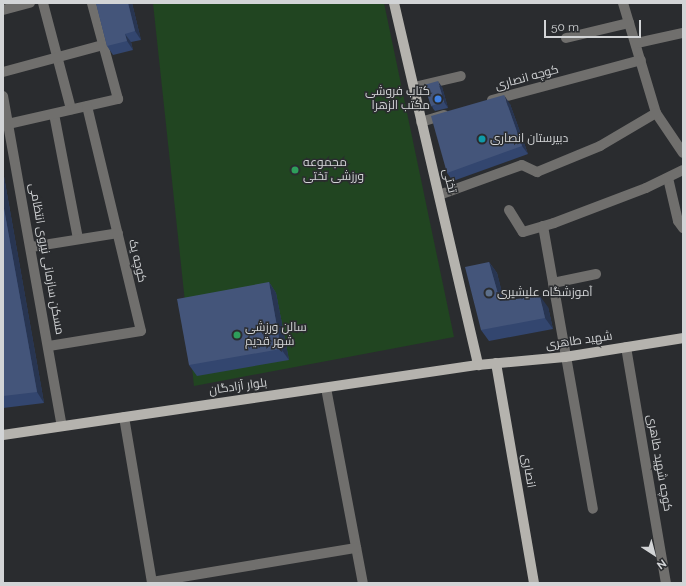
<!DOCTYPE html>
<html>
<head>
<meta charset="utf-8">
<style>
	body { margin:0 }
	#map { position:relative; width:686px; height:586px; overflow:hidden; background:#2a2c2f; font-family:Raleway,Cairo,sans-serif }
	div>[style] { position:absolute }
	.green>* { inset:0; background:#214521 }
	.minor>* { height:10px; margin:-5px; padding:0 5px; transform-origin:5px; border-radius:5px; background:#706f6d }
	.major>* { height:10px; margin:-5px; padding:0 5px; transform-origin:5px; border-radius:5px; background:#b5b3ae }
	.wall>* { inset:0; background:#33466f }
	.shaded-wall>* { inset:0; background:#283551 }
	.building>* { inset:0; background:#44557a }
	.dots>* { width:11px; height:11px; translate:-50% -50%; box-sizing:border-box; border:2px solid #2a2c2f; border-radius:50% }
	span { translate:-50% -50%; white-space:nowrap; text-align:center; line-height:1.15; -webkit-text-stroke:3px #2a2c2f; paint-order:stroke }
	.street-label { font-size:12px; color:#d2d4d6 }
	.poi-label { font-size:12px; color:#d2d4d6 }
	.right { translate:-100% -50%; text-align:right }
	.left { translate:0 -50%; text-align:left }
	.frame { position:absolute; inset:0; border:4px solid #d2d4d6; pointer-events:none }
	.north { position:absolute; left:634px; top:534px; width:40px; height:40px; -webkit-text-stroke:3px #2a2c2f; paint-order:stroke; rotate:144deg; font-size:11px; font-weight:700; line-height:16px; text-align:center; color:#d2d4d6 }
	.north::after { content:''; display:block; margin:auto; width:14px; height:18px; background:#d2d4d6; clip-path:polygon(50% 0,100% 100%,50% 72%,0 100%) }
	.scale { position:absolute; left:544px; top:20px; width:97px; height:18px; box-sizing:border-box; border:2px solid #d2d4d6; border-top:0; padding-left:5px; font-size:12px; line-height:14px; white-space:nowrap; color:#d2d4d6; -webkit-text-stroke:3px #2a2c2f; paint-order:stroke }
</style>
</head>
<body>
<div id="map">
	<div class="green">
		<div style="clip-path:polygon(153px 3px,384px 3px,454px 337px,194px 386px)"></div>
	</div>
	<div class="minor">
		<div style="left:43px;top:3px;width:110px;rotate:75.2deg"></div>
		<div style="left:623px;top:3px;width:115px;rotate:73.3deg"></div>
		<div style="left:656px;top:113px;width:48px;rotate:56deg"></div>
		<div style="left:3px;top:10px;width:28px;rotate:-15deg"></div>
		<div style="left:566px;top:38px;width:65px;rotate:-13.4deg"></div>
		<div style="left:637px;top:43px;width:47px;rotate:-12.3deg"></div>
		<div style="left:3px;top:72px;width:104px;rotate:-15.1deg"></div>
		<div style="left:414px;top:87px;width:48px;rotate:-13.2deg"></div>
		<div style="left:3px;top:96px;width:335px;rotate:79.9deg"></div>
		<div style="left:492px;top:100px;width:154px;rotate:-15deg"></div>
		<div style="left:54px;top:114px;width:127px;rotate:79.1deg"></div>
		<div style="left:421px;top:122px;width:24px;rotate:-17deg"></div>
		<div style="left:8px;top:124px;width:113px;rotate:-12.8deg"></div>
		<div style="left:118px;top:99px;width:99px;rotate:-105.2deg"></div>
		<div style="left:668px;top:178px;width:44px;rotate:76.9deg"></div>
		<div style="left:678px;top:221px;width:9px;rotate:54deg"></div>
		<div style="left:439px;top:195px;width:88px;rotate:-19.9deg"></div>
		<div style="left:522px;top:165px;width:17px;rotate:25deg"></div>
		<div style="left:537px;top:172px;width:68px;rotate:-22.4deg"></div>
		<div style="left:600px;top:146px;width:65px;rotate:-30.5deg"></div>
		<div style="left:509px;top:210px;width:26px;rotate:58deg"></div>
		<div style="left:523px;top:232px;width:32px;rotate:-16deg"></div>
		<div style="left:554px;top:223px;width:98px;rotate:-20.8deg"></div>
		<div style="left:646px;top:188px;width:41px;rotate:-25.9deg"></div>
		<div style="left:543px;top:226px;width:287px;rotate:80deg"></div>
		<div style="left:31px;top:247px;width:88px;rotate:-9.1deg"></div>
		<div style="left:553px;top:283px;width:44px;rotate:-11.8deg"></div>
		<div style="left:49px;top:346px;width:93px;rotate:-9.3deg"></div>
		<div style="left:141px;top:331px;width:231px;rotate:-103.5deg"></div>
		<div style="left:626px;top:347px;width:239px;rotate:80.4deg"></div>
		<div style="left:326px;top:388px;width:198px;rotate:79.3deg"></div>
		<div style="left:124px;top:417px;width:168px;rotate:80.4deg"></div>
		<div style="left:152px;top:582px;width:207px;rotate:-9.5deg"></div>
	</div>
	<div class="major">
		<div style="left:394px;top:3px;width:372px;rotate:76.9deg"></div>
		<div style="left:496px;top:363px;width:223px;rotate:80.2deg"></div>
		<div style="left:3px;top:435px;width:480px;rotate:-8.4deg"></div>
		<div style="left:478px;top:365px;width:87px;rotate:-5.3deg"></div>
		<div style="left:565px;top:357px;width:120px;rotate:-9.1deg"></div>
	</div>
	<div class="wall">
		<div style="clip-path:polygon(96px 3px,132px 3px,141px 40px,131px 42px,133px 50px,113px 55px,107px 46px)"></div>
		<div style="clip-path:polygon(442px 87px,448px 108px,435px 111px,431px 106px)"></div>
		<div style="clip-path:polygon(510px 104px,528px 154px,453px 181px,447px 173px)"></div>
		<div style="clip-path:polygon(3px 171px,44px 403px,3px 408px)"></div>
		<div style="clip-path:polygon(489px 262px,497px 273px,504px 301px,548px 307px,553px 329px,489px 341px,481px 330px)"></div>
		<div style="clip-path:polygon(269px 282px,276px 293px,289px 360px,197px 376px,189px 365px)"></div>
	</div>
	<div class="shaded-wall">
		<div style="clip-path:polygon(128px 3px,132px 3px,141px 40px,135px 31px)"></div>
		<div style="clip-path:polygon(125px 34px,131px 42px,133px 50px,127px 41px)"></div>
		<div style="clip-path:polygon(438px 81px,442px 87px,448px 108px,444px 102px)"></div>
		<div style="clip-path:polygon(504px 95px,510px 104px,528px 154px,522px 146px)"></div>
		<div style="clip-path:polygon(3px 171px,44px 403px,37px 392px,3px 203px)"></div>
		<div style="clip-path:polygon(489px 262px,497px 273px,507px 312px,500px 301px)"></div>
		<div style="clip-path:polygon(269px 282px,276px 293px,289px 360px,281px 349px)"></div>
		<div style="clip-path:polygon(540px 296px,548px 307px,553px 329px,545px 318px)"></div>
	</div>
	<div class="building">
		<div style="clip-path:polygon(96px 3px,128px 3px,135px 31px,125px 34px,127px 41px,107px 46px)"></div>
		<div style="clip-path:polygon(438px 81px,444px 102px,431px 106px,424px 85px)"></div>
		<div style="clip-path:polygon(504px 95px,522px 146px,447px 173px,431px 116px)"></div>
		<div style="clip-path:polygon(3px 203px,37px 392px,3px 396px)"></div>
		<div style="clip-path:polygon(489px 262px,500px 301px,540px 296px,545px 318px,481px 330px,465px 267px)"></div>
		<div style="clip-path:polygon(269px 282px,281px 349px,189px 365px,177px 299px)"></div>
	</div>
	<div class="dots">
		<div style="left:438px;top:99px;background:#3f7fe0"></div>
		<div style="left:482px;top:139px;background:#0f9aa8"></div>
		<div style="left:295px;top:170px;background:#2e9e5b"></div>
		<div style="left:489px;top:293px;background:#5c6f8a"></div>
		<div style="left:237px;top:335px;background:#2e9e5b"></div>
	</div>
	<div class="street-label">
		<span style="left:527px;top:78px;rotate:-15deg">کوچه انصاری</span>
		<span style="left:449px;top:181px;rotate:76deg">تختی</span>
		<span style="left:46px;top:259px;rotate:80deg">مسکن سازمانی نیروی انتظامی</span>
		<span style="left:137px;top:261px;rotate:77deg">کوچه یک</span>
		<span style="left:579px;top:341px;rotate:-8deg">شهید طاهری</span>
		<span style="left:238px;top:387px;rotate:-8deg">بلوار آزادگان</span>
		<span style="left:659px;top:463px;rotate:80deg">کوچه شهید طاهری</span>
		<span style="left:528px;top:471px;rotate:80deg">انصاری</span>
	</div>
	<div class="poi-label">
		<span class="right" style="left:430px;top:99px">کتاب فروشی<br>مکتب الزهرا</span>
		<span class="left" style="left:490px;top:139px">دبیرستان انصاری</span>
		<span class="left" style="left:303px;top:170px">مجموعه<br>ورزشی تختی</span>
		<span class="left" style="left:497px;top:293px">آموزشگاه علیشیری</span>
		<span class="left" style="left:245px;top:335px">سالن ورزشی<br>شهر قدیم</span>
	</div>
	<div class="frame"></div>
	<div class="north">N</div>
	<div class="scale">50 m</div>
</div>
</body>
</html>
